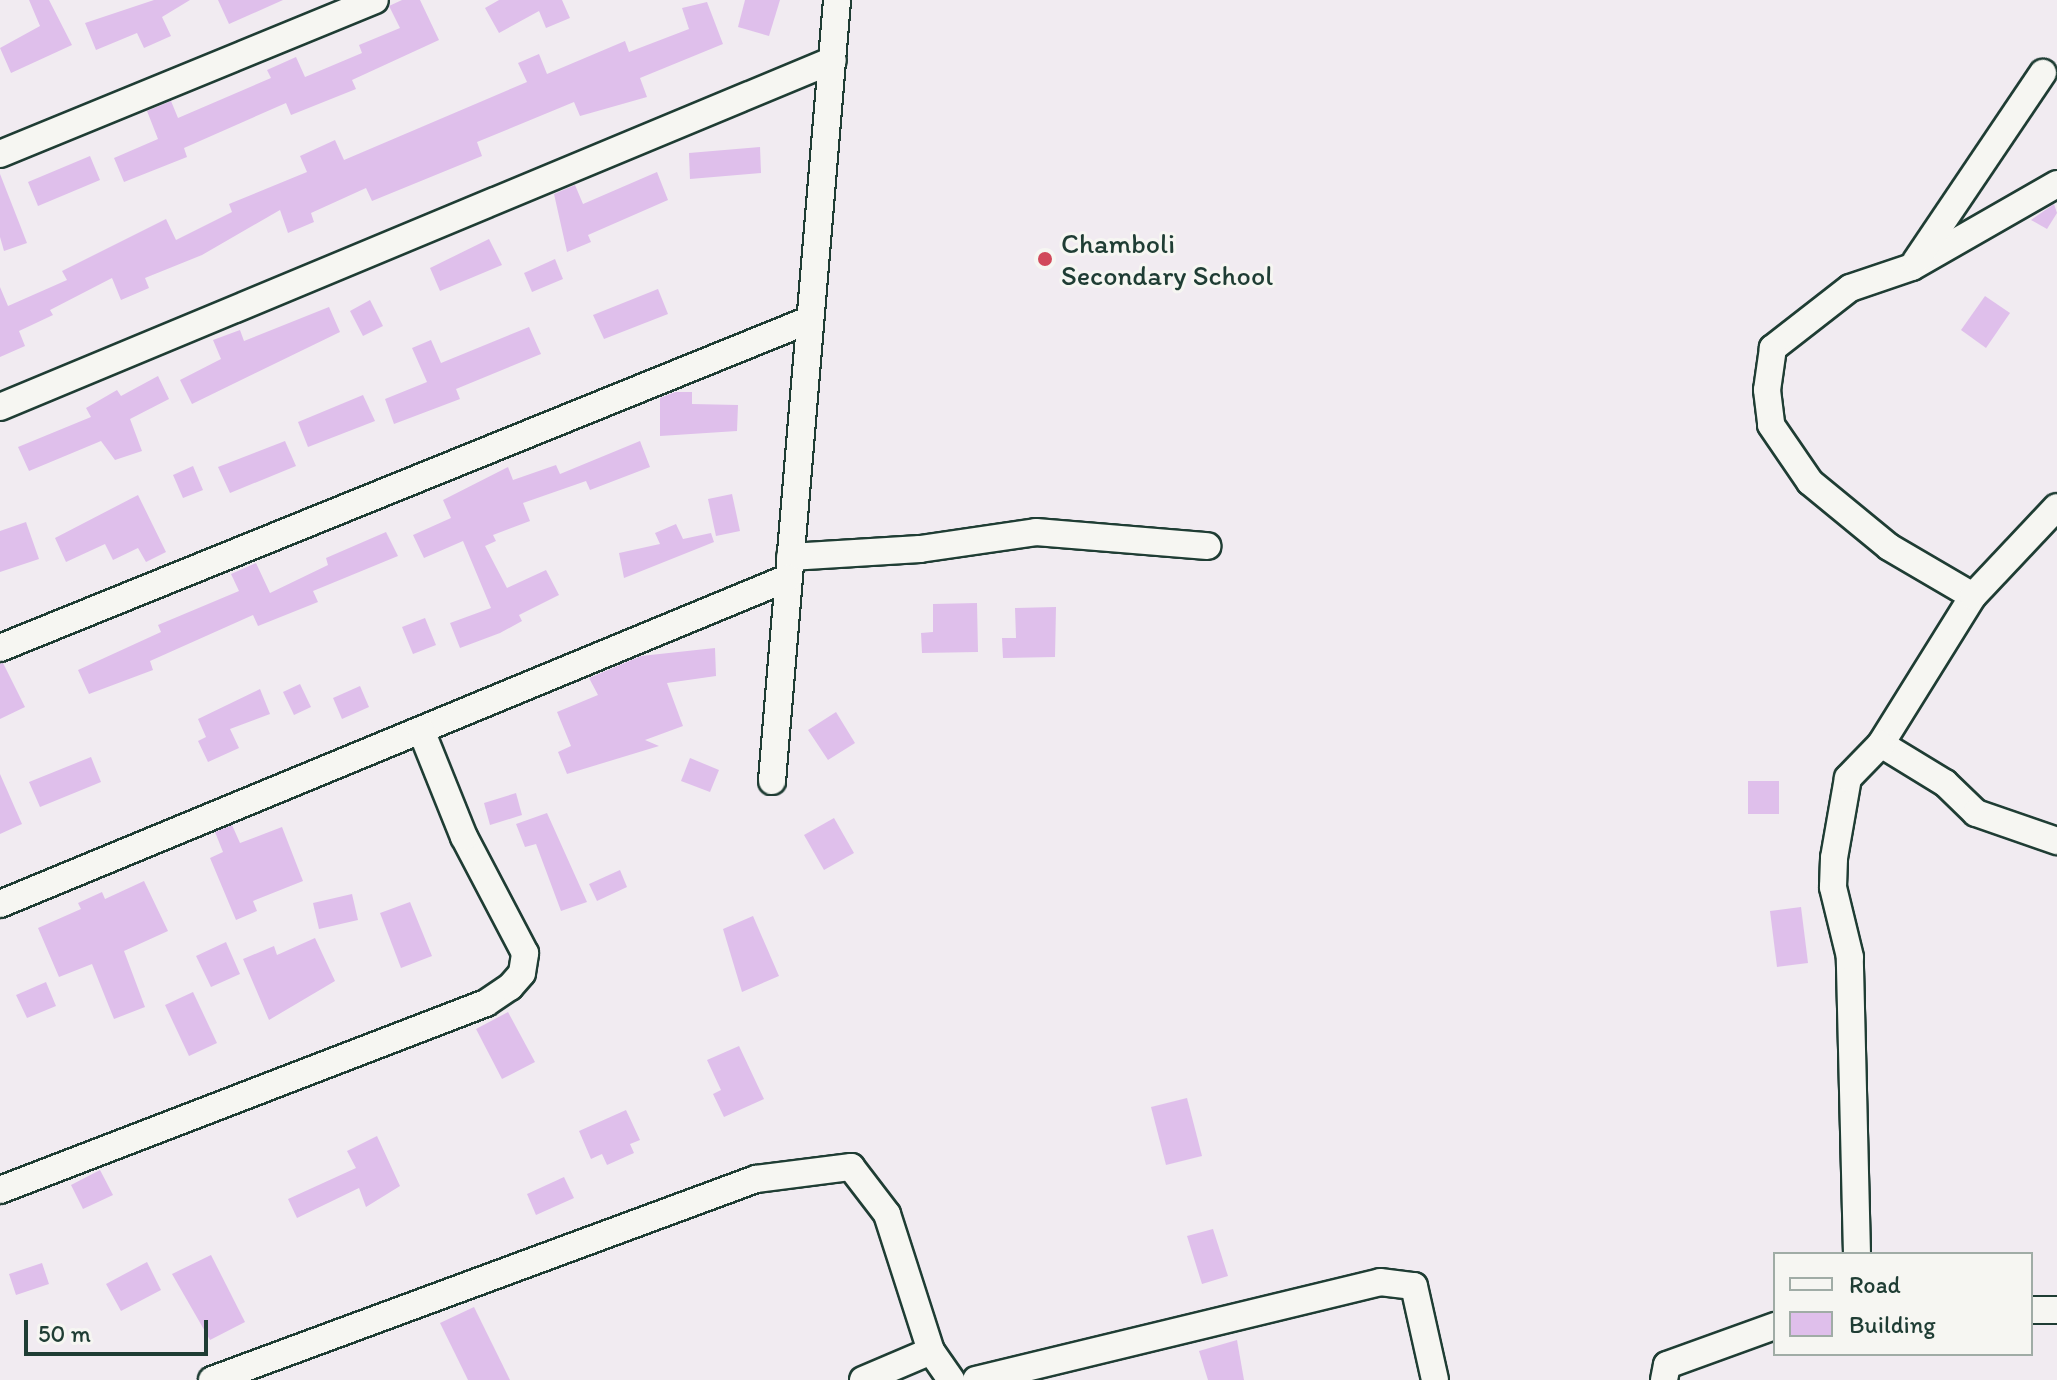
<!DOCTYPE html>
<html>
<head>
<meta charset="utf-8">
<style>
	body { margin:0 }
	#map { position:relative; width:2057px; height:1380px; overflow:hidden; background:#f1ebf1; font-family:Itim,sans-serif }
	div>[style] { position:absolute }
	.building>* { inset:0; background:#dfbfeb }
	.roads { filter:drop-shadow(2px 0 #1f3d34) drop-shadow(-2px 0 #1f3d34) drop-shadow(0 2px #1f3d34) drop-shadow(0 -2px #1f3d34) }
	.minor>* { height:26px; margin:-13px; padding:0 13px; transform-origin:13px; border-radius:13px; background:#f6f6f2 }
	.dots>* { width:22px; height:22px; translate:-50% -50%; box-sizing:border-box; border:4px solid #f6f6f2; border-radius:50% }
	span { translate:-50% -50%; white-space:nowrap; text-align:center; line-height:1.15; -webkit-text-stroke:6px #f6f6f2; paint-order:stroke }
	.poi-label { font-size:28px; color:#1f3d34 }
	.left { translate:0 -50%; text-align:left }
	.legend { position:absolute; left:1773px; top:1252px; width:260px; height:104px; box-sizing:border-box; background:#f6f6f2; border:2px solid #a0aca6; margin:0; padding:10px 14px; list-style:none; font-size:24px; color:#1f3d34 }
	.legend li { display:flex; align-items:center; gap:16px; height:40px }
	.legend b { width:40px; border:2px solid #a0aca6 }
	.scale { position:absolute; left:24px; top:1320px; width:184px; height:36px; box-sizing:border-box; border:4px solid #1f3d34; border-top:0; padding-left:10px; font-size:24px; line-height:28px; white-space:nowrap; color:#1f3d34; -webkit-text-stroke:6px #f6f6f2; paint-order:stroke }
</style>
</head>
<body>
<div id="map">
	<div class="building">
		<div style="clip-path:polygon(29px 0,49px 0,72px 45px,11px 73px,0 48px,40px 26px)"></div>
		<div style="clip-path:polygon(154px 0,190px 0,162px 17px,171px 36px,144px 48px,137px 33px,96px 50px,85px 23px)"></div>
		<div style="clip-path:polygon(218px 0,283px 0,229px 24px)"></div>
		<div style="clip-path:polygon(402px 0,420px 0,439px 40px,352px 80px,356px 89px,291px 115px,286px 103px,184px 148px,187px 157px,124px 182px,114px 158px,158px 139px,147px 111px,171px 101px,178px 118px,271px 78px,267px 70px,296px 57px,305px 77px,362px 53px,359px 45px,400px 28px,389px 6px)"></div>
		<div style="clip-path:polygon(499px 0,562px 0,570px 18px,546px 28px,539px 11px,499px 33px,485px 8px)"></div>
		<div style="clip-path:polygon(745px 0,780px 0,769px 36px,738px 27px)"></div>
		<div style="clip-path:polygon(707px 2px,723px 44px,640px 78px,647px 97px,580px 116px,574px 102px,477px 142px,482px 156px,372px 201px,366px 188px,311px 213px,314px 222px,288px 233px,280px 210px,202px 255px,145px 278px,149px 288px,121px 300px,112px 278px,50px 310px,53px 315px,19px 331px,25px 346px,0 357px,0 287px,8px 306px,67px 280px,62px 271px,166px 219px,176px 240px,232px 212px,229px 204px,307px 172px,300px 156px,335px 140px,344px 160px,527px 82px,518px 63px,539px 54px,547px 74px,625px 41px,629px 52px,689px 29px,682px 8px)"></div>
		<div style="clip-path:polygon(760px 147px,761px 173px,690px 179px,689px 153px)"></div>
		<div style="clip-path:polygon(90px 156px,100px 180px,38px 206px,28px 182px)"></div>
		<div style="clip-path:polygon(657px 172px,668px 200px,588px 235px,591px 242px,567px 252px,554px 194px,575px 185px,583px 204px)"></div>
		<div style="clip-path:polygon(0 174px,27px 243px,4px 251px,0 237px)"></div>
		<div style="clip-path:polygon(2054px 204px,2057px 213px,2047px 229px,2031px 220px)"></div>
		<div style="clip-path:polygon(489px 239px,502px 265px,440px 291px,430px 268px)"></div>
		<div style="clip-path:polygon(555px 259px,563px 279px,532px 292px,524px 273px)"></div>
		<div style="clip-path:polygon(658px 289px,668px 314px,604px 339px,593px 315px)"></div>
		<div style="clip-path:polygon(1985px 296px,2010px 313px,1986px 348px,1961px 330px)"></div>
		<div style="clip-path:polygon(370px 300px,383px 326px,363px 336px,350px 311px)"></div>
		<div style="clip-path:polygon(329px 307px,340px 332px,192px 404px,180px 380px,221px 359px,213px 340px,240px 330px,244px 341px)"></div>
		<div style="clip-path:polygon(529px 327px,541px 354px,456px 389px,460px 399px,394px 424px,385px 399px,427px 382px,412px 348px,431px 340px,441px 363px)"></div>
		<div style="clip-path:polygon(158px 376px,169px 399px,130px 419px,142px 451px,115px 460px,101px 441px,29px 471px,18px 447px,91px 417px,86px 408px,117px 390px,121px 396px)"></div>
		<div style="clip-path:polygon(675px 392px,692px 392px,692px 404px,738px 405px,737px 431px,660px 436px,660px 398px)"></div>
		<div style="clip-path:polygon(363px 395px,375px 421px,308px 447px,298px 422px)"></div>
		<div style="clip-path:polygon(285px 441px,296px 466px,230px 493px,218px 467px)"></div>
		<div style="clip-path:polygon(640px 441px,650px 467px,590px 490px,586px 481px,523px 503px,530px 521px,493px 535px,496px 541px,485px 546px,507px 588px,546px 570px,559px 595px,519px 615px,522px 621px,500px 633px,460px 648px,450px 623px,491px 608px,463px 541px,424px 558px,413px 535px,451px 518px,443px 500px,508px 467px,513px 480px,556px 465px,560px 474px)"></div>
		<div style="clip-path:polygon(193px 466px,203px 490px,183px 498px,173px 475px)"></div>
		<div style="clip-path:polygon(732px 494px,740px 531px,716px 536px,708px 499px)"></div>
		<div style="clip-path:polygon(138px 495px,166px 552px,146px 562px,138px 548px,113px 560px,105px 544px,66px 562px,55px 538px)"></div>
		<div style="clip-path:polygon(26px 522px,39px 559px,0 572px,0 531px)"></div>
		<div style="clip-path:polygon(676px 524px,683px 539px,711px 533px,714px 542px,624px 578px,619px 553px,660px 544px,655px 533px)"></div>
		<div style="clip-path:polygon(386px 532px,398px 556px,313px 591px,318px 602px,258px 626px,253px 615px,150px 661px,153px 670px,89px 694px,78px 670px,161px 632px,158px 625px,239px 591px,231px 574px,256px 563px,270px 593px,328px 565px,326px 558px)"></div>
		<div style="clip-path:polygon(977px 603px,978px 652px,922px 653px,921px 633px,933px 632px,933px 604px)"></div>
		<div style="clip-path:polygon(1056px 607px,1055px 657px,1003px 658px,1002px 638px,1016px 638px,1015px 608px)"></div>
		<div style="clip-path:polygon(425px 618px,436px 645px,413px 654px,402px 627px)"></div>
		<div style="clip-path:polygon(715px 648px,716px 676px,667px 683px,683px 726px,645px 740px,659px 746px,567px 774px,558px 752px,571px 746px,557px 712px,598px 695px,589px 678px,641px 656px)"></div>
		<div style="clip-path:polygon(3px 663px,25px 707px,0 719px,0 664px)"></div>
		<div style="clip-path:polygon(300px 684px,311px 707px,294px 715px,283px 692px)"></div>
		<div style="clip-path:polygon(360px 686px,369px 707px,342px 719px,333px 698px)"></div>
		<div style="clip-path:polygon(260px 689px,270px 714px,230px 729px,239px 748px,208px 762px,198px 741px,206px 737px,198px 719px)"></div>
		<div style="clip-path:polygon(836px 712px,855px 743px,828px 760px,808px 730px)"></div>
		<div style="clip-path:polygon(91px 757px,101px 782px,40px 807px,29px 782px)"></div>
		<div style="clip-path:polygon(690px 758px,719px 770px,710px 792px,681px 781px)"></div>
		<div style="clip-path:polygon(0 774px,22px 824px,0 834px)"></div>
		<div style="clip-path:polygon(1748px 781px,1779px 781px,1779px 814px,1748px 814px)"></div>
		<div style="clip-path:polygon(516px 793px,522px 815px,490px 825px,484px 803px)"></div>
		<div style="clip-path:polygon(547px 813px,587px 902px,561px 911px,536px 844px,525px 847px,516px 824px)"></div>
		<div style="clip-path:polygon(834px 818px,854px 853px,824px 870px,804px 835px)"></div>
		<div style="clip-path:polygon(232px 825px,240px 843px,282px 827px,303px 881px,253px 901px,257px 911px,236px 920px,210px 858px,223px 852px,215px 832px)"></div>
		<div style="clip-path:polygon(620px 870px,627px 887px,597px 901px,589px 884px)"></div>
		<div style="clip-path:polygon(144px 881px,168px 931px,124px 951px,145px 1007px,114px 1019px,92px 964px,59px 977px,38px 928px,81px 909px,78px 903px,102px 892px,105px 899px)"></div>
		<div style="clip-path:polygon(352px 894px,358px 920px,319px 929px,313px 903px)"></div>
		<div style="clip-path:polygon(410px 902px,432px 956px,401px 968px,380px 913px)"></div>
		<div style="clip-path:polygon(1801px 907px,1808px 963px,1777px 967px,1770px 911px)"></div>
		<div style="clip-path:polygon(753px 916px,779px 976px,742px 992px,723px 929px)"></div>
		<div style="clip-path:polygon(315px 938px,335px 981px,269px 1020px,243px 959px,274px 946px,277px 955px)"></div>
		<div style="clip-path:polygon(226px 942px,240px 974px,211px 987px,196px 956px)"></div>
		<div style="clip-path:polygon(46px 982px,56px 1006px,27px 1018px,16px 995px)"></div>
		<div style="clip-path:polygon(193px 992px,217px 1043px,189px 1056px,165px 1005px)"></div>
		<div style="clip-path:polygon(508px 1012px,535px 1062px,502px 1079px,476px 1029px)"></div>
		<div style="clip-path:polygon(739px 1046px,764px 1099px,724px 1117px,713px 1094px,721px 1090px,707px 1060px)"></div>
		<div style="clip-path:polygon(1187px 1098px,1202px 1156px,1166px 1165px,1151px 1107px)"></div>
		<div style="clip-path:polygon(626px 1110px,640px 1140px,630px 1144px,634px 1153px,607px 1165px,602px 1154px,591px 1159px,579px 1131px)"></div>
		<div style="clip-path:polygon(377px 1136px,400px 1186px,366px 1207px,359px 1188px,297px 1218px,288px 1199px,356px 1168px,347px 1151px)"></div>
		<div style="clip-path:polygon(100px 1170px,113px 1195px,83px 1209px,71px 1185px)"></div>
		<div style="clip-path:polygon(564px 1177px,574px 1198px,536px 1215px,527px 1194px)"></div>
		<div style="clip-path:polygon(1213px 1229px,1228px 1276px,1202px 1284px,1187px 1236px)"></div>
		<div style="clip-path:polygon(211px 1255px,245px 1322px,210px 1340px,172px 1274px)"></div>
		<div style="clip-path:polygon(147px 1262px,161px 1290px,121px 1311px,106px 1284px)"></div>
		<div style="clip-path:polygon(42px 1263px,49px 1284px,16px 1295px,9px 1274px)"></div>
		<div style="clip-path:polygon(474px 1307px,510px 1380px,468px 1380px,440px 1323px)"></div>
		<div style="clip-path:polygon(1237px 1340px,1244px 1380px,1208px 1380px,1199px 1351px)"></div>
	</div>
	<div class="roads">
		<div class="minor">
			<div style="left:0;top:154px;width:405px;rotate:-22.3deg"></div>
			<div style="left:2057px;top:184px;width:167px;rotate:150.2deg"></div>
			<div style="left:1912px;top:267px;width:65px;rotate:161.3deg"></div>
			<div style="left:1850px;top:288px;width:98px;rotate:142.1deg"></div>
			<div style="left:1773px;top:348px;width:42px;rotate:98.1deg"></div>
			<div style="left:1767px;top:390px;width:35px;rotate:83deg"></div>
			<div style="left:1771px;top:425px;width:69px;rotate:55.6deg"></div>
			<div style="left:1810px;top:482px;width:102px;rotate:39.4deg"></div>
			<div style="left:1889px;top:547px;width:97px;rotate:30.3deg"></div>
			<div style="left:1973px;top:596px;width:174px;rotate:121.9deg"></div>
			<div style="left:1881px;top:744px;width:75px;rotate:31.4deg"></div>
			<div style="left:1945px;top:783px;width:43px;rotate:44.1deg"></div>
			<div style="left:1976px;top:813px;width:86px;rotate:19.1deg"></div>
			<div style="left:1916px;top:261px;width:227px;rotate:-56deg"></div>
			<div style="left:0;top:407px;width:902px;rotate:-22.61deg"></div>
			<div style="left:790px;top:557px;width:130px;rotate:-3.5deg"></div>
			<div style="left:920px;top:549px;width:117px;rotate:-8.3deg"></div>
			<div style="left:1036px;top:532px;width:172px;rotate:4.7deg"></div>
			<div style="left:1973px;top:596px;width:122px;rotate:-46.7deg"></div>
			<div style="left:0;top:648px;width:873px;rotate:-22.07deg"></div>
			<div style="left:772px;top:781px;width:784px;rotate:-85.24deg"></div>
			<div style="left:0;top:904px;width:853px;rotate:-22.48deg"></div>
			<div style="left:0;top:1190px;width:521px;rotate:-21.05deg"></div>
			<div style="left:486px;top:1003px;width:29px;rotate:-34deg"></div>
			<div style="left:510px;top:987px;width:18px;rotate:-49deg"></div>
			<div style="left:522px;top:973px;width:20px;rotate:-81deg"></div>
			<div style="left:525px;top:953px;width:131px;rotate:-117.7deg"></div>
			<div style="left:464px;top:837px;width:115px;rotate:-111.9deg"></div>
			<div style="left:1857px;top:1254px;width:297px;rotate:-91.4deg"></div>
			<div style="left:1850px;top:957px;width:72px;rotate:-103.7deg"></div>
			<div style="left:1833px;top:887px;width:29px;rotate:-88deg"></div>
			<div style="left:1834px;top:858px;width:81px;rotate:-80.1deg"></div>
			<div style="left:1848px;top:778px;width:47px;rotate:-45.9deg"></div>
			<div style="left:2031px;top:1310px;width:26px"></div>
			<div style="left:212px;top:1380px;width:580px;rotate:-20.28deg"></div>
			<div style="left:756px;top:1179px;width:96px;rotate:-7.2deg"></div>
			<div style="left:851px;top:1167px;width:59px;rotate:52.5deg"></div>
			<div style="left:887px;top:1214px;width:144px;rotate:72.2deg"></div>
			<div style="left:931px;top:1351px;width:35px;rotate:55deg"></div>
			<div style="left:863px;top:1380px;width:74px;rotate:-23.1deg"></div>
			<div style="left:976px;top:1380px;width:416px;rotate:-13.6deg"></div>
			<div style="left:1380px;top:1282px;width:34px;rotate:7deg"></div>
			<div style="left:1414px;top:1286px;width:96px;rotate:77.4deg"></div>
			<div style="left:1664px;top:1380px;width:15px;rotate:-79deg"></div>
			<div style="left:1667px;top:1365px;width:115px;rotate:-19.9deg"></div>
		</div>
	</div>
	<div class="dots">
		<div style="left:1045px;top:259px;background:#d1495b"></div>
	</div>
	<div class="poi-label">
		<span class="left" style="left:1061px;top:259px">Chamboli<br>Secondary School</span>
	</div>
	<ul class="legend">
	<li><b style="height:10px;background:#f6f6f2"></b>Road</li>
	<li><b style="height:22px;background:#dfbfeb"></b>Building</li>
	</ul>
	<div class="scale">50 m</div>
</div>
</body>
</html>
